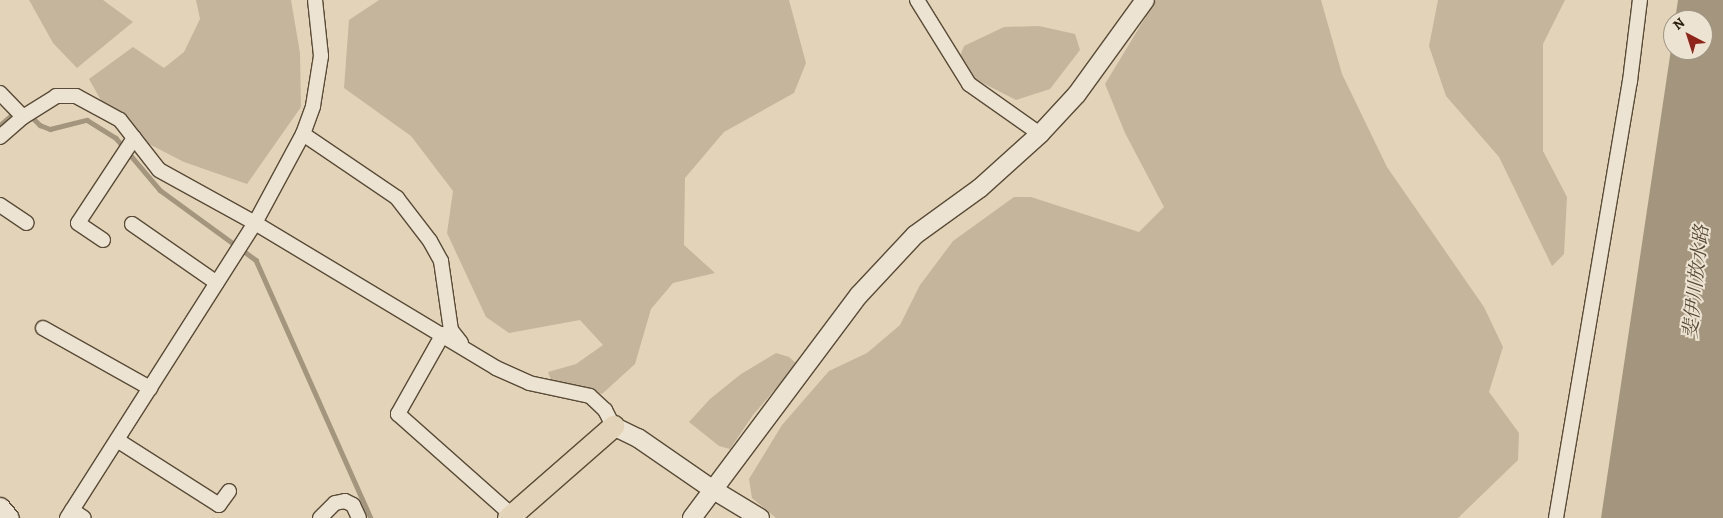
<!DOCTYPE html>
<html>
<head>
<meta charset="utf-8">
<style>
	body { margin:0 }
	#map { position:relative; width:1723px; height:518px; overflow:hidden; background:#e3d4b9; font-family:Alegreya,"Noto Serif JP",serif }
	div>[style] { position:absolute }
	.green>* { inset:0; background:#c4b59c }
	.water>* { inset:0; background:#a4967e }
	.stream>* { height:4.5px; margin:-2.25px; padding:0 2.25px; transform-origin:2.25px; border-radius:2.25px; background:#a4967e }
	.roads { filter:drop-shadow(1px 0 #594b37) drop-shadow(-1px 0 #594b37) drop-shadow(0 1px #594b37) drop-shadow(0 -1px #594b37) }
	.minor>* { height:14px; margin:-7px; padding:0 7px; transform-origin:7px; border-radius:7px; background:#ede3d2 }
	.tertiary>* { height:18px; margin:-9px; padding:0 9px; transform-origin:9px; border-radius:9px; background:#ede3d2 }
	.secondary>* { height:19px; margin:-9.5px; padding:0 9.5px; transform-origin:9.5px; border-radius:9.5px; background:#ede3d2 }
	.primary>* { height:21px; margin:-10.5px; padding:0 10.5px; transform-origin:10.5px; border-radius:10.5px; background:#e3d4b9 }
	span { translate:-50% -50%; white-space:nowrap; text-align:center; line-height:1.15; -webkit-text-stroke:4px #ede3d2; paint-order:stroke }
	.water-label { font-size:19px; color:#554734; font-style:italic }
	.north { position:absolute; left:1663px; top:10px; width:50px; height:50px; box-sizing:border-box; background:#ede3d2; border:1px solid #9f9483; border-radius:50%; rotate:320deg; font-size:14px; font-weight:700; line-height:20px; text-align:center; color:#2b1d0c }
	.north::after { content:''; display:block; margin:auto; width:18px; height:22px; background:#8f2418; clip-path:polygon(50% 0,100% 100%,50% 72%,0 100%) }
</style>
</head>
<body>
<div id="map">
	<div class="green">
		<div style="clip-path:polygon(29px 0,103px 0,133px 22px,77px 68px,53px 43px)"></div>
		<div style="clip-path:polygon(196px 0,291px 0,300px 53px,301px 107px,247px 184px,184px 162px,147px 143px,128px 118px,103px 104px,89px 79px,133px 47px,164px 68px,184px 52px,200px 19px)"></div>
		<div style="clip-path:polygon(379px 0,789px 0,806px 63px,794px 93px,724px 132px,685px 178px,684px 245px,715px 273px,673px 283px,651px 309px,635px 364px,602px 394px,551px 380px,548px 372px,576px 364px,603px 345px,580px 320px,509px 333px,486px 317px,447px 233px,453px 191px,411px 136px,344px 88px,349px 20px)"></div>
		<div style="clip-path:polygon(1156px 0,1321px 0,1342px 74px,1387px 167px,1484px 307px,1503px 347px,1489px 392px,1519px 433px,1518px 460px,1458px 518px,776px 518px,752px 498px,749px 479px,782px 425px,829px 371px,867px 353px,900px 325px,920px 285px,953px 241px,1014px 197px,1031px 197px,1139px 232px,1164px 207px,1125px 133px,1105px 84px)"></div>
		<div style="clip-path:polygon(1438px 0,1565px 0,1543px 44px,1543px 151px,1567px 197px,1564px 254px,1552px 266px,1499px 157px,1446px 96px,1429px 46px)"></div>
		<div style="clip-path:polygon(1039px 26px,1075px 34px,1080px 50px,1050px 89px,1016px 100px,973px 78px,958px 61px,964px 46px,1004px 27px)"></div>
		<div style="clip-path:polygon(776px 353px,789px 357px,797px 364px,753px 415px,730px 449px,719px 446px,689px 422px,710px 399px,741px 374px)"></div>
	</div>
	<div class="water">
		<div style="clip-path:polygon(1678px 0,1723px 0,1723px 518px,1601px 518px,1673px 36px,1673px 50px,1703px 50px,1703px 20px,1675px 20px)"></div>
	</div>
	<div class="stream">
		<div style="left:31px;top:116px;width:13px;rotate:45deg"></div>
		<div style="left:40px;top:125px;width:11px;rotate:22deg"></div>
		<div style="left:50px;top:129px;width:38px;rotate:-14deg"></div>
		<div style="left:87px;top:120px;width:34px;rotate:32deg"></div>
		<div style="left:116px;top:138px;width:68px;rotate:49.8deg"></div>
		<div style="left:160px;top:190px;width:119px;rotate:36.1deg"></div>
		<div style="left:256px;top:260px;width:282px;rotate:66deg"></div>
		<div style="left:0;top:125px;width:18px;rotate:-41deg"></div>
	</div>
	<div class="roads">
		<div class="minor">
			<div style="left:917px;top:0;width:99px;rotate:58.2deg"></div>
			<div style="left:969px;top:84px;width:87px;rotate:35.2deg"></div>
			<div style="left:0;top:93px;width:33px;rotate:46deg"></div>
			<div style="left:303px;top:134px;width:114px;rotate:34.2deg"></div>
			<div style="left:397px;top:198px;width:54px;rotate:52.5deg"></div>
			<div style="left:430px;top:241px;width:23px;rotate:61deg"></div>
			<div style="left:441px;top:261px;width:70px;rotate:81.8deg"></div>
			<div style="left:451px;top:330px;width:16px;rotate:52deg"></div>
			<div style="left:0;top:137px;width:30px;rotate:-41deg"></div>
			<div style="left:23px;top:117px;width:39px;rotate:-32deg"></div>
			<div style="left:56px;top:96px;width:20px"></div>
			<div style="left:76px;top:96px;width:50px;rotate:28.6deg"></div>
			<div style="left:120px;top:120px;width:63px;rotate:52deg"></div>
			<div style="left:159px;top:170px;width:110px;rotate:28.9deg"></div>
			<div style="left:255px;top:223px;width:281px;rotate:31deg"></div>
			<div style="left:496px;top:368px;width:36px;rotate:24deg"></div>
			<div style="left:529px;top:383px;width:62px;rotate:12deg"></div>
			<div style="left:590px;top:396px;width:21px;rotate:43deg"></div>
			<div style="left:605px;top:410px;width:18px;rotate:63deg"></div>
			<div style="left:0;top:205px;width:32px;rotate:34deg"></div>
			<div style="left:132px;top:224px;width:103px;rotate:34.8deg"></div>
			<div style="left:103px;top:240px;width:30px;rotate:-146deg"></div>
			<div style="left:78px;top:223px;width:102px;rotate:-56.6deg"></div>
			<div style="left:43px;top:328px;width:123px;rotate:29.3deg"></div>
			<div style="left:443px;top:334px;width:92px;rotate:119.4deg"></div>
			<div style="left:398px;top:414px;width:157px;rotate:41.6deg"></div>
			<div style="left:117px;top:440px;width:121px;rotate:32.5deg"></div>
			<div style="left:219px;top:505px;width:17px;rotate:-54deg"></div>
			<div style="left:72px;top:510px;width:14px;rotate:34deg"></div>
			<div style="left:67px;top:518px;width:350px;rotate:-57.5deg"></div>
			<div style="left:255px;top:223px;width:101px;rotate:-61.7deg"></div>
			<div style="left:303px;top:134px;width:30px;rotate:-70deg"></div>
			<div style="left:313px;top:106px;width:51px;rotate:-80.9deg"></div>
			<div style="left:321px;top:56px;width:56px;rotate:-96.1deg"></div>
			<div style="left:320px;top:518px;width:21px;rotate:-45deg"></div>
			<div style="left:335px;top:503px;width:10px;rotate:-11deg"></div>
			<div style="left:345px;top:501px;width:9px;rotate:27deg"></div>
			<div style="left:353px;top:505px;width:14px;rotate:65deg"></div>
			<div style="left:1556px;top:518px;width:443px;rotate:-80.4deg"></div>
			<div style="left:1630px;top:81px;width:82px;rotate:-83deg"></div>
		</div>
		<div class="tertiary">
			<div style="left:613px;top:426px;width:28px;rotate:26deg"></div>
			<div style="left:638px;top:438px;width:90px;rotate:34.6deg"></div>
			<div style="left:712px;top:489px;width:56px;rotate:31.1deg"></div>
			<div style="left:692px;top:518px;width:279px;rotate:-53.2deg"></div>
			<div style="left:859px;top:295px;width:82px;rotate:-47deg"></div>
			<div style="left:915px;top:235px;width:80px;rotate:-35.9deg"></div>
			<div style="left:980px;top:188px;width:81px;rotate:-42deg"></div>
			<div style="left:1040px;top:134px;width:54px;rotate:-47.2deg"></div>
			<div style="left:1077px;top:94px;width:116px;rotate:-54.1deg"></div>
		</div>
		<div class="secondary">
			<div style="left:0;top:507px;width:14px;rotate:51deg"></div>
		</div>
		<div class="primary">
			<div style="left:508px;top:518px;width:140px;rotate:-41.2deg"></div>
		</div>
	</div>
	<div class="water-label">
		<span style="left:1697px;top:282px;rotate:-84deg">斐伊川放水路</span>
	</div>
	<div class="north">N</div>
</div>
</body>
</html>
